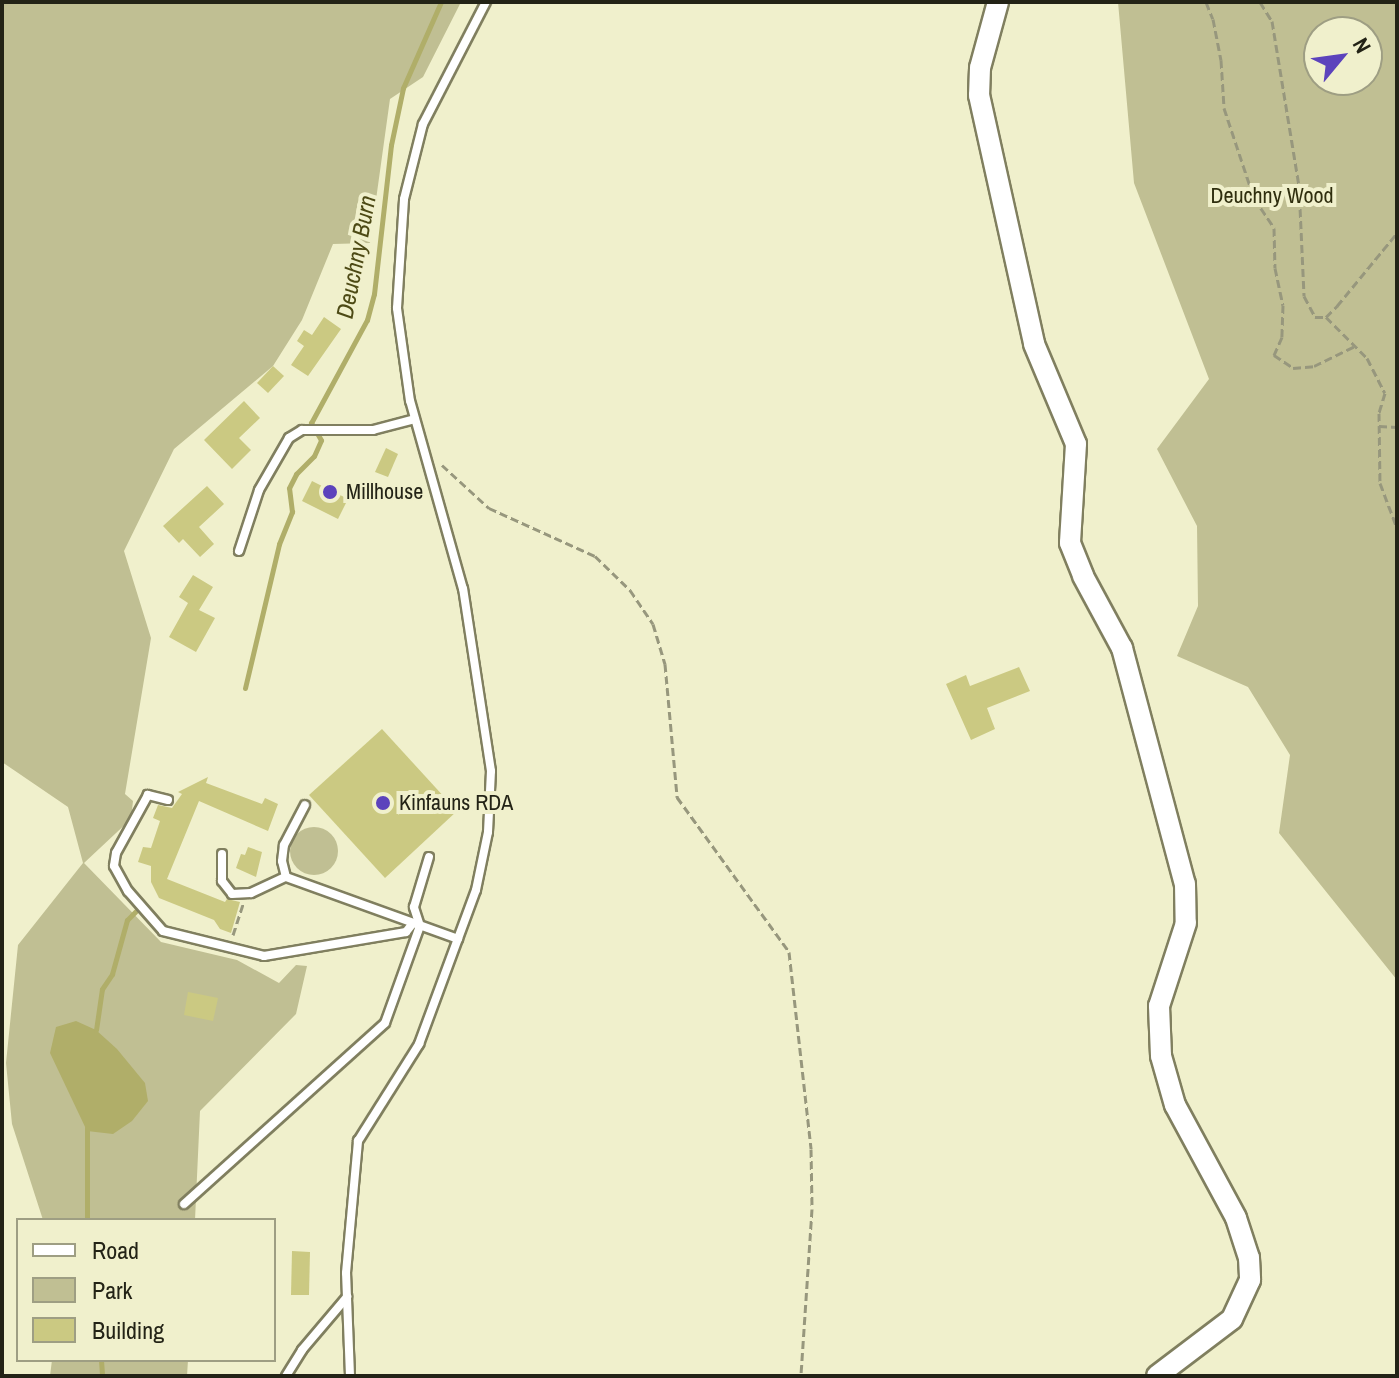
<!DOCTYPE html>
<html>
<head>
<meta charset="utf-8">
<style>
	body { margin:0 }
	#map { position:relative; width:1399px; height:1378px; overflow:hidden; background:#f0f0cc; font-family:"Archivo Narrow",sans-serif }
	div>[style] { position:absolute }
	.green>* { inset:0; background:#c0bf93 }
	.round { border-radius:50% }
	.water>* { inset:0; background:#b0ae69 }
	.stream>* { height:5px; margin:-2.5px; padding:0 2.5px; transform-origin:2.5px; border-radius:2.5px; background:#b0ae69 }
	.building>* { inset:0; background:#cbc982 }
	.path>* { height:3px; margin-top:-1.5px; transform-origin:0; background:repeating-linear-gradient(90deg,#97977d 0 8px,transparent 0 12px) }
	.roads { filter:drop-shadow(2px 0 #807f5f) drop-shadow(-2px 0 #807f5f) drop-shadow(0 2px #807f5f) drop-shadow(0 -2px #807f5f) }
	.service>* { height:8px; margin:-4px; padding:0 4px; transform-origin:4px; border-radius:4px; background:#fff }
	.tertiary>* { height:20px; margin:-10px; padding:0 10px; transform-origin:10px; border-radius:10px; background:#fff }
	.dots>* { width:22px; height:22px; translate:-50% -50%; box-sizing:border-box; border:4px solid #f0f0cc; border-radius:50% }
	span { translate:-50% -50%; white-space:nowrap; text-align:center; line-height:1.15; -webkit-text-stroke:8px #f0f0cc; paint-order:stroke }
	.park-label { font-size:22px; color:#2f2e0e }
	.poi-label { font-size:22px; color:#232316 }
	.left { translate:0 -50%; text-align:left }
	.water-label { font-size:24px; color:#4d4a15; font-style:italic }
	.frame { position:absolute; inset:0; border:4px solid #232316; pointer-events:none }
	.legend { position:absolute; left:16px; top:1218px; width:260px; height:144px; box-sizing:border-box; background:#f0f0cc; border:2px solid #9e9e83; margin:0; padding:10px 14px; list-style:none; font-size:24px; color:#232316 }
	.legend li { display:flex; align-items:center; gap:16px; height:40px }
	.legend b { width:40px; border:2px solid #9e9e83 }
	.north { position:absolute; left:1303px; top:16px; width:80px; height:80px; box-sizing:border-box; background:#f0f0cc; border:2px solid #9e9e83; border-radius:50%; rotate:61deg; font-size:22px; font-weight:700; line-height:32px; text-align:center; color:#232316 }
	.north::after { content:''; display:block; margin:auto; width:28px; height:36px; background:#5c43bc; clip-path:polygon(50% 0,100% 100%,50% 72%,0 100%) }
</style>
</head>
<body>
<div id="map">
	<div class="green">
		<div style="clip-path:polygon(2px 2px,461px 2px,423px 77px,390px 99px,370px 243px,333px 244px,302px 320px,273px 366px,174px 449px,124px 551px,151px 638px,125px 794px,133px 801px,131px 819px,84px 863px,161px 942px,237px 960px,279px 983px,296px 965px,307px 966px,296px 1014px,200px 1111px,195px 1220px,43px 1220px,12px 1124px,6px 1063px,18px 945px,83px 863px,68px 807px,2px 762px)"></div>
		<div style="clip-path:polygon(evenodd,1118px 2px,1397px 2px,1397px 980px,1279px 833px,1290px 755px,1248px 687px,1177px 656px,1198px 606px,1197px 526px,1157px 449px,1209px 379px,1134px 183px,1118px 2px,1367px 32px,1367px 80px,1319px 80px,1319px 32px,1367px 32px)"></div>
		<div class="round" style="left:290px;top:827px;width:48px;height:48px"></div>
		<div style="clip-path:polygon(52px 1360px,188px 1360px,187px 1376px,50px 1376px)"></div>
	</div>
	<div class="water">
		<div style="clip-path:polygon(76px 1021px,96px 1030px,117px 1049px,145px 1083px,148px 1101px,132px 1121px,113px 1134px,87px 1131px,50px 1053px,56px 1027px)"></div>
	</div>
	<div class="stream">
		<div style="left:245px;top:688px;width:148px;rotate:-76.7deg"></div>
		<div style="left:279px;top:544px;width:35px;rotate:-68deg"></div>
		<div style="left:292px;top:512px;width:24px;rotate:-97deg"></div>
		<div style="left:289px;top:488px;width:16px;rotate:-63deg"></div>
		<div style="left:296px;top:474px;width:25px;rotate:-45deg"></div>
		<div style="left:314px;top:456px;width:17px;rotate:-66deg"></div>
		<div style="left:321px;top:440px;width:20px;rotate:-120deg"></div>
		<div style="left:311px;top:423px;width:117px;rotate:-61.5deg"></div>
		<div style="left:367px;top:320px;width:27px;rotate:-75deg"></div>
		<div style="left:374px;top:294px;width:150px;rotate:-83.5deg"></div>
		<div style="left:391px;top:145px;width:58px;rotate:-78.1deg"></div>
		<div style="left:403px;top:88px;width:94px;rotate:-66.2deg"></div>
		<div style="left:96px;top:1030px;width:41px;rotate:-81.7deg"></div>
		<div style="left:102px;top:989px;width:18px;rotate:-56deg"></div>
		<div style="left:112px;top:974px;width:56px;rotate:-74.5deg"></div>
		<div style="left:127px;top:920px;width:14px;rotate:-45deg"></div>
		<div style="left:87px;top:1220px;width:92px;rotate:-90deg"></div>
		<div style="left:101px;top:1360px;width:16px;rotate:86deg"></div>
	</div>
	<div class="building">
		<div style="clip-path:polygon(324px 317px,341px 329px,308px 376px,291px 365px,304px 346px,297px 341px,304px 330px,312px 335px)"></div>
		<div style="clip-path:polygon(273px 366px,284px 376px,268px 393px,257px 383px)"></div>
		<div style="clip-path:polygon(244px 401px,260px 418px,239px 438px,251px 450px,232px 469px,204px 440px)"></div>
		<div style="clip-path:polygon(386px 448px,398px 454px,388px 477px,375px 472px)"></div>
		<div style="clip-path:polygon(312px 481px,348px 499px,338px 519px,302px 501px)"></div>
		<div style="clip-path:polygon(207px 486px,224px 504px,199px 527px,214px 544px,200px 557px,183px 539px,179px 543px,163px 526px)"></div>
		<div style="clip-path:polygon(193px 575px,213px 587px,199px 610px,215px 618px,196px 652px,169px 637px,188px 603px,179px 597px)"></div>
		<div style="clip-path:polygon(1019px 667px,1030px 691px,987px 708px,995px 729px,971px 740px,946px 684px,966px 675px,970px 686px)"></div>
		<div style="clip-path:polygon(382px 729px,457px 811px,385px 878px,309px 795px)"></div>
		<div style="clip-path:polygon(208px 777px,206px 783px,262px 804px,265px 798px,278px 804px,268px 831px,199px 801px,167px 879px,225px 902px,227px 899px,240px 902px,231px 933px,220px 929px,214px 920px,159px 898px,151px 882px,151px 866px,138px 862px,143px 847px,151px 848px,160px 821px,153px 818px,158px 805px,172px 808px,182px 794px,178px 792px)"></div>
		<div style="clip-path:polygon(248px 847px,262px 852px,256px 877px,236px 868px,241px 854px,245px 855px)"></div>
		<div style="clip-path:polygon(188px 992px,218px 998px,213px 1021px,184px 1015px)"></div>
		<div style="clip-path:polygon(292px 1251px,310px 1252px,309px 1295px,291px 1295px)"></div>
	</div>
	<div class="path">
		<div style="left:1206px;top:2px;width:18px;rotate:68deg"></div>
		<div style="left:1213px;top:19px;width:42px;rotate:79deg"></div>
		<div style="left:1221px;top:60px;width:48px;rotate:86.4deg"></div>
		<div style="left:1224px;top:108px;width:95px;rotate:71.6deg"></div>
		<div style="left:1254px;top:198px;width:36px;rotate:56deg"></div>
		<div style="left:1274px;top:228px;width:40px;rotate:88.6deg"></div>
		<div style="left:1275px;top:268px;width:38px;rotate:78deg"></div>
		<div style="left:1283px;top:305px;width:32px;rotate:92deg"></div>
		<div style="left:1282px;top:337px;width:20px;rotate:114deg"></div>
		<div style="left:1274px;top:355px;width:23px;rotate:34deg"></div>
		<div style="left:1293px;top:368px;width:21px;rotate:-5deg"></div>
		<div style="left:1314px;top:366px;width:46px;rotate:-26deg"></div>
		<div style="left:1260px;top:2px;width:22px;rotate:58deg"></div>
		<div style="left:1272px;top:21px;width:166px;rotate:80.7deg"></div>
		<div style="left:1299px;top:185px;width:111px;rotate:87.4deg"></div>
		<div style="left:1304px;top:296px;width:24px;rotate:62deg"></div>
		<div style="left:1315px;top:317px;width:11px"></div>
		<div style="left:1326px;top:317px;width:16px;rotate:-45deg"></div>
		<div style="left:1337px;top:306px;width:94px;rotate:-50.6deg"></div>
		<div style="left:1326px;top:317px;width:58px;rotate:45deg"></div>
		<div style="left:1367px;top:358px;width:39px;rotate:63deg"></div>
		<div style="left:1385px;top:393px;width:21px;rotate:107deg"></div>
		<div style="left:1379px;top:413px;width:70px;rotate:89.2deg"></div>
		<div style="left:1380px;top:483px;width:48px;rotate:69.3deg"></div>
		<div style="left:1379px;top:426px;width:18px;rotate:3deg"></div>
		<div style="left:442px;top:465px;width:64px;rotate:42.5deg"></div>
		<div style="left:489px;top:508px;width:116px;rotate:24.4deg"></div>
		<div style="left:595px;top:556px;width:49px;rotate:44.2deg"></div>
		<div style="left:630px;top:590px;width:41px;rotate:55.9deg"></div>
		<div style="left:653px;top:624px;width:42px;rotate:73.3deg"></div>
		<div style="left:665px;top:664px;width:134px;rotate:84.8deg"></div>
		<div style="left:677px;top:797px;width:191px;rotate:54.1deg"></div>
		<div style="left:789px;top:952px;width:198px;rotate:83.6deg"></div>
		<div style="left:811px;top:1149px;width:60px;rotate:89deg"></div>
		<div style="left:812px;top:1209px;width:167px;rotate:93.8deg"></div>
		<div style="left:233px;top:935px;width:33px;rotate:-72deg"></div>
	</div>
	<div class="roads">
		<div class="service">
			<div style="left:239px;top:551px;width:64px;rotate:-71.8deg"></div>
			<div style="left:259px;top:490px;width:60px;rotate:-60deg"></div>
			<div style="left:289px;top:438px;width:15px;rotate:-32deg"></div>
			<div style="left:302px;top:430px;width:71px"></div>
			<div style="left:373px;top:430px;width:43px;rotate:-14.7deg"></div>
			<div style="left:168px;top:800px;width:21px;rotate:-166deg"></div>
			<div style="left:148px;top:795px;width:66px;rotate:118.9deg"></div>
			<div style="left:116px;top:853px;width:13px;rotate:99deg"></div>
			<div style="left:114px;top:866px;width:29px;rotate:61deg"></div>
			<div style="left:128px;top:891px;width:53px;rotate:48.8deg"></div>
			<div style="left:163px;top:931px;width:104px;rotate:13.9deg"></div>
			<div style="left:264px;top:956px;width:144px;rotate:-9.6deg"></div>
			<div style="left:406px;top:932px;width:11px;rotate:-52deg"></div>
			<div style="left:222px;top:854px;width:27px;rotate:90deg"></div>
			<div style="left:222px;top:881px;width:16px;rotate:52deg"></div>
			<div style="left:232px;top:894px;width:19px;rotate:-3deg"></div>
			<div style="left:251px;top:893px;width:38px;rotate:-25deg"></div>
			<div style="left:286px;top:877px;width:183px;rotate:19.8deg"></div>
			<div style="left:286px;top:877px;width:16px;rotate:-104deg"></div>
			<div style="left:282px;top:861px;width:16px;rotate:-83deg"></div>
			<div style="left:284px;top:845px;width:45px;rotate:-62.3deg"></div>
			<div style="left:184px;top:1204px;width:270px;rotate:-42deg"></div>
			<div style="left:385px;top:1023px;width:103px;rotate:-70.2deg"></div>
			<div style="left:420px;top:926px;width:20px;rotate:-108deg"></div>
			<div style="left:414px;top:907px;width:52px;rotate:-73.3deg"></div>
			<div style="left:286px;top:1376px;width:31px;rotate:-58deg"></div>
			<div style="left:302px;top:1350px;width:70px;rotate:-49.7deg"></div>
			<div style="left:350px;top:1376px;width:103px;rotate:-92.2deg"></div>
			<div style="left:346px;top:1273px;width:133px;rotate:-84.8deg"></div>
			<div style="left:358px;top:1141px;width:115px;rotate:-57.8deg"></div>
			<div style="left:419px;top:1044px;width:164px;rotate:-69.7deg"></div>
			<div style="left:476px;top:890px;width:59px;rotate:-78.3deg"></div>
			<div style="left:488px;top:832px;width:61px;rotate:-87.2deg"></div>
			<div style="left:491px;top:771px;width:184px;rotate:-98.7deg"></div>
			<div style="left:463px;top:589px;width:195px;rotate:-105.7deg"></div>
			<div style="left:410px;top:401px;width:94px;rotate:-98deg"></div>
			<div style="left:397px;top:308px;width:109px;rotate:-86.3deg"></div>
			<div style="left:404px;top:199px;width:77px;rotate:-75.8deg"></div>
			<div style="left:423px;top:124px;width:137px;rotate:-62.7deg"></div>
		</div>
		<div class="tertiary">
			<div style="left:998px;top:2px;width:68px;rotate:105.3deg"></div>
			<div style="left:980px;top:68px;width:27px;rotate:92deg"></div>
			<div style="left:979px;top:95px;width:255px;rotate:77.5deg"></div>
			<div style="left:1034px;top:344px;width:108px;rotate:67.2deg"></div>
			<div style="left:1076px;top:444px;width:99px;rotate:93.5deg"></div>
			<div style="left:1070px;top:543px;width:35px;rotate:68deg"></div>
			<div style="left:1083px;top:576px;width:82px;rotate:61.6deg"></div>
			<div style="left:1122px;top:648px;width:244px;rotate:75.1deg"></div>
			<div style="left:1185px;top:884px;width:39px;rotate:89deg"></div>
			<div style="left:1186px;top:923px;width:87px;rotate:108deg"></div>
			<div style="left:1159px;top:1006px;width:50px;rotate:87.7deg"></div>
			<div style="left:1161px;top:1056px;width:51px;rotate:74.1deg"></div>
			<div style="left:1175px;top:1105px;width:128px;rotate:61.6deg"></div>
			<div style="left:1236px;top:1218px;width:42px;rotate:72deg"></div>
			<div style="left:1249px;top:1258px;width:22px;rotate:87deg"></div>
			<div style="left:1250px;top:1280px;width:43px;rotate:114.8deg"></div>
			<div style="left:1232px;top:1319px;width:94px;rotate:142.8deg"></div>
		</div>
	</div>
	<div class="dots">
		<div style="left:330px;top:492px;background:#5c43bc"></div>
		<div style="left:383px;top:803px;background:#5c43bc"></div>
	</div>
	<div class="park-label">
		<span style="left:1272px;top:196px">Deuchny Wood</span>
	</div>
	<div class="poi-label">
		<span class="left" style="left:346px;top:492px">Millhouse</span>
		<span class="left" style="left:399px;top:803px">Kinfauns RDA</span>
	</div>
	<div class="water-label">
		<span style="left:356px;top:257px;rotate:-79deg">Deuchny Burn</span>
	</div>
	<div class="frame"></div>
	<ul class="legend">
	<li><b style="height:10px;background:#fff"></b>Road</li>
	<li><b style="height:22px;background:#c0bf93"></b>Park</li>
	<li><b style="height:22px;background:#cbc982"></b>Building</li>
	</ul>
	<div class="north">N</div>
</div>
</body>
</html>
